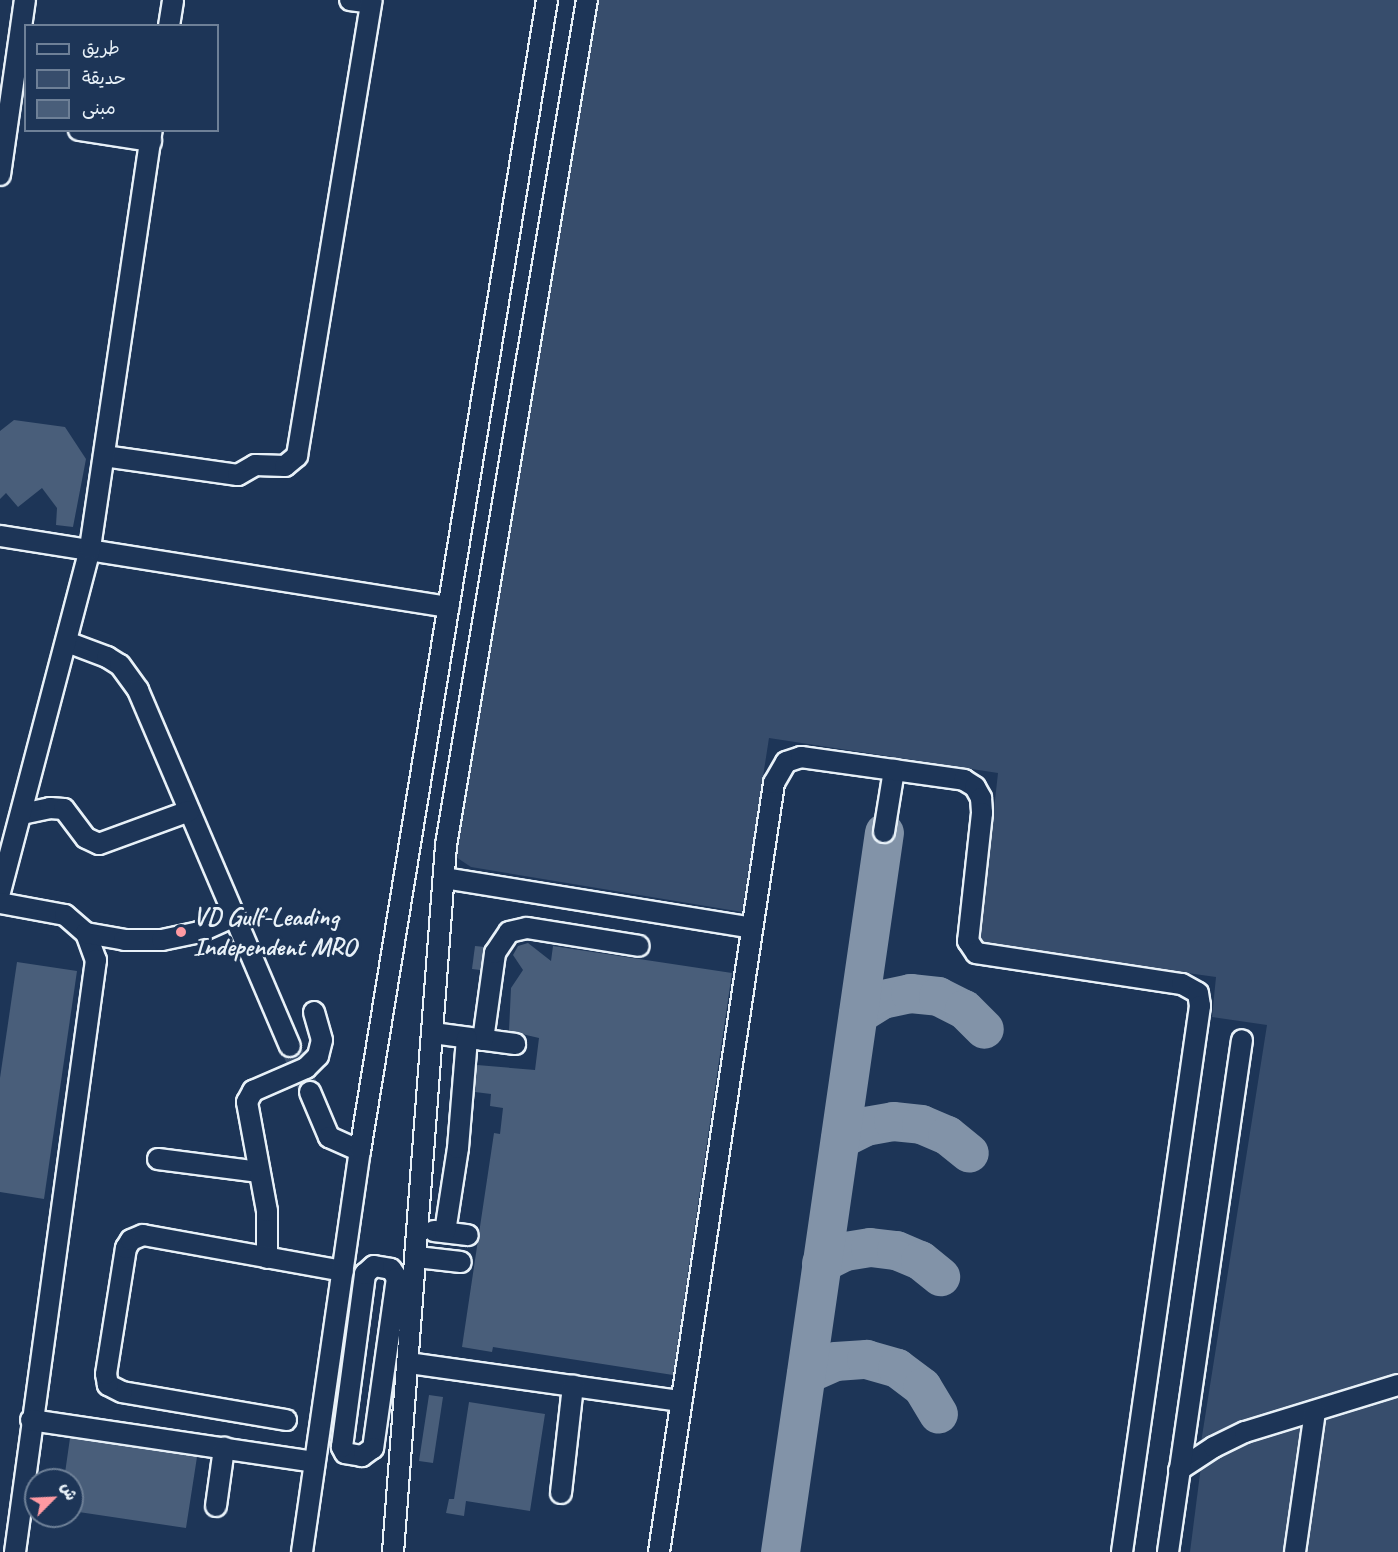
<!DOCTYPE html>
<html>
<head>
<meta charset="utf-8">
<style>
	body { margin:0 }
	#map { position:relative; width:1398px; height:1552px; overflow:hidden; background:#1d3557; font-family:Caveat,"Playpen Sans Arabic",sans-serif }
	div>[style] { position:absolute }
	.green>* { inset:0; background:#374d6c }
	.taxiway>* { height:39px; margin:-19.5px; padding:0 19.5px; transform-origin:19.5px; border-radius:19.5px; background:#8293a8 }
	.building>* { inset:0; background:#495e7a }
	.minor-tunnel>* { height:20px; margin-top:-10px; transform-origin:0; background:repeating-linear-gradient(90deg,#3b516f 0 20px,transparent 0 30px) }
	.roads { filter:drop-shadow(2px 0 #e8f1f8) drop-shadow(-2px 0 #e8f1f8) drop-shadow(0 2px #e8f1f8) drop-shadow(0 -2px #e8f1f8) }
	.minor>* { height:20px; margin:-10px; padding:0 10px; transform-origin:10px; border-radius:10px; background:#1d3557 }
	.dots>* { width:16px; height:16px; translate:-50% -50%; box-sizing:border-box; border:3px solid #1d3557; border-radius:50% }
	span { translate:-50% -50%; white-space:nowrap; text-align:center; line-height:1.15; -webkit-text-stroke:6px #1d3557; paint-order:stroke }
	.poi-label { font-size:26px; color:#e8f1f8; font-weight:700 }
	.left { translate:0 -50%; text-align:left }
	.legend { position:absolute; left:24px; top:24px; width:195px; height:108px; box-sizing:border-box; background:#1d3557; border:2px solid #6e8097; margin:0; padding:8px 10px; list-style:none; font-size:18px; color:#e8f1f8 }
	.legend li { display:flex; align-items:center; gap:12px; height:30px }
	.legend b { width:30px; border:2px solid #6e8097 }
	.north { position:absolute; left:24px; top:1468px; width:60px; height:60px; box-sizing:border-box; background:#1d3557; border:2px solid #6e8097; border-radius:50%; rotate:66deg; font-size:16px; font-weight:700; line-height:24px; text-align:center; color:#e8f1f8 }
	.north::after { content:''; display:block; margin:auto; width:21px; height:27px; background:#ff9aa2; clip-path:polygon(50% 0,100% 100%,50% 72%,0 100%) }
</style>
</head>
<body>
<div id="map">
	<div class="green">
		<div style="clip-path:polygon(592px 0,1398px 0,1398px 1377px,1200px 1449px,1267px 1025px,1212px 1017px,1216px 977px,979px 944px,998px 773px,769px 738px,742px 912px,471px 867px,456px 857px,453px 848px)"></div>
		<div style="clip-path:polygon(1398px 1392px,1398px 1552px,1300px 1552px,1320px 1419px)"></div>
		<div style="clip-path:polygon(1308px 1422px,1288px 1552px,1190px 1552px,1201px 1466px,1234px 1442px)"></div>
	</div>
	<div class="taxiway">
		<div style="left:858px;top:1014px;width:28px;rotate:-32deg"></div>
		<div style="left:882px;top:999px;width:29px;rotate:-12deg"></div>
		<div style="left:910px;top:993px;width:28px;rotate:6deg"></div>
		<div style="left:938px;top:996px;width:29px;rotate:27deg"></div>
		<div style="left:964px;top:1009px;width:28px;rotate:45deg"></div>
		<div style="left:840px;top:1139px;width:28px;rotate:-27deg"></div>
		<div style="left:865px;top:1126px;width:28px;rotate:-10deg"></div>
		<div style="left:893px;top:1121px;width:28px;rotate:6deg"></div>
		<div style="left:921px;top:1124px;width:28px;rotate:23deg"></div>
		<div style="left:947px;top:1135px;width:28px;rotate:39deg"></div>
		<div style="left:821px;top:1263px;width:27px;rotate:-27deg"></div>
		<div style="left:845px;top:1251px;width:25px;rotate:-9deg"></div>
		<div style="left:870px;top:1247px;width:26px;rotate:7deg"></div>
		<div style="left:896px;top:1250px;width:26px;rotate:23deg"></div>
		<div style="left:920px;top:1260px;width:26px;rotate:39deg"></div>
		<div style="left:806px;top:1374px;width:32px;rotate:-24deg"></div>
		<div style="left:835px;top:1361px;width:31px;rotate:-4deg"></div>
		<div style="left:866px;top:1359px;width:32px;rotate:16deg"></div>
		<div style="left:897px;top:1368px;width:31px;rotate:37deg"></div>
		<div style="left:922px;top:1387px;width:31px;rotate:59deg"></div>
		<div style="left:780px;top:1552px;width:727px;rotate:-81.78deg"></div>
	</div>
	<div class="building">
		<div style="clip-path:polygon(14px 420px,65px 427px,86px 459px,73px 527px,56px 525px,57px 508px,42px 488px,18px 507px,6px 493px,0 499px,0 431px)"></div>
		<div style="clip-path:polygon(528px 943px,551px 961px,553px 946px,732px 973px,673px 1375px,493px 1347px,492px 1352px,462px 1347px,494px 1133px,500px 1134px,503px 1108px,490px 1106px,491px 1094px,475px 1092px,477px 1065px,535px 1070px,539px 1038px,509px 1031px,511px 988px,523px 970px,513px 955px,518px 946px)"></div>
		<div style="clip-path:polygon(475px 946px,485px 947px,480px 970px,472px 969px)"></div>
		<div style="clip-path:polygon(17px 962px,77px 971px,44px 1199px,0 1192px,0 1078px)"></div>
		<div style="clip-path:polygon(429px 1395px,443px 1397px,433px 1463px,419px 1461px)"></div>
		<div style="clip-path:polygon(469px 1402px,545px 1414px,530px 1511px,466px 1501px,464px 1516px,446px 1513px,449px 1499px,454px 1499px)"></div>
		<div style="clip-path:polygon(70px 1438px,197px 1457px,186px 1528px,72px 1511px,72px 1480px,64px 1480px)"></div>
	</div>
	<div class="minor-tunnel">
		<div style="left:290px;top:1046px;width:50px;rotate:66.5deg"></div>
	</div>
	<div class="roads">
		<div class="minor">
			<div style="left:350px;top:0;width:21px;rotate:8deg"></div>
			<div style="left:169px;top:26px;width:26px;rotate:-81deg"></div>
			<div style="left:79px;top:130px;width:73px;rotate:8.7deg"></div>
			<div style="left:0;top:175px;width:177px;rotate:-81.9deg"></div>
			<div style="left:104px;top:456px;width:135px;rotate:8.1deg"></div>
			<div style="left:238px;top:475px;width:20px;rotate:-30deg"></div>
			<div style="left:255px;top:465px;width:30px;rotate:2deg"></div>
			<div style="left:285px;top:466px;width:16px;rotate:-40deg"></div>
			<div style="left:297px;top:456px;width:462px;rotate:-80.7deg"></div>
			<div style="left:0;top:536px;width:454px;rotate:9deg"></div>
			<div style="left:67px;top:642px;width:43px;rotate:20.6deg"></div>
			<div style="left:107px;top:657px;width:15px;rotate:32deg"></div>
			<div style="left:120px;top:665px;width:31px;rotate:54deg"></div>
			<div style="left:138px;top:690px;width:387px;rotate:66.9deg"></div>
			<div style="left:22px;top:814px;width:29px;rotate:-12deg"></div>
			<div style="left:50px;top:808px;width:14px;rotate:4deg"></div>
			<div style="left:64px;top:809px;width:36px;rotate:53deg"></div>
			<div style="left:86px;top:838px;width:14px;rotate:25deg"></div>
			<div style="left:99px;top:844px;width:96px;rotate:-20.1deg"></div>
			<div style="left:884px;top:832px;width:63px;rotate:-80.8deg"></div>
			<div style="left:444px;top:878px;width:312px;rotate:9.2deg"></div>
			<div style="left:0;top:892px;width:356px;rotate:-75.3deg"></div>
			<div style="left:90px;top:548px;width:423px;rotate:-81.6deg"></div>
			<div style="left:0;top:903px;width:66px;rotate:10.5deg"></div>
			<div style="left:65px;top:915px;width:28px;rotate:41deg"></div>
			<div style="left:86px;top:933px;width:29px;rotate:70deg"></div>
			<div style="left:96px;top:960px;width:598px;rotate:97.79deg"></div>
			<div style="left:86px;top:933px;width:39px;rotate:10deg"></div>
			<div style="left:124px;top:940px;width:38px"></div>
			<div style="left:162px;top:940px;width:38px;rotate:-12deg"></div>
			<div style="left:199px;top:932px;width:37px;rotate:-24deg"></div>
			<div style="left:433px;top:1033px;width:83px;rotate:7.6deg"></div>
			<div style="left:483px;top:1040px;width:88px;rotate:-82.1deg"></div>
			<div style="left:495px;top:953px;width:25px;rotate:-56deg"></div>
			<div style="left:509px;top:932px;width:18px;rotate:-13deg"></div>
			<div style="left:527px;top:928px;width:113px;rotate:9.1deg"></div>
			<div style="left:310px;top:1092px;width:49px;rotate:67.1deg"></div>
			<div style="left:329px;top:1137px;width:34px;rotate:24deg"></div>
			<div style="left:158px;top:1159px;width:102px;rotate:7.3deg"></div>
			<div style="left:434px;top:1231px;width:34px;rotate:7deg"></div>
			<div style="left:445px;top:1232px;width:85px;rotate:-81.2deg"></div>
			<div style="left:458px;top:1148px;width:110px;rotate:-85.3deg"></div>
			<div style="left:417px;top:1257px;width:44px;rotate:6.5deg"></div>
			<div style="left:267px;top:1258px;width:47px;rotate:-90deg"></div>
			<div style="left:267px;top:1211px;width:111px;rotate:-100.4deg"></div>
			<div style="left:247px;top:1102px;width:13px;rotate:-61deg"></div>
			<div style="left:253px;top:1091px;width:58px;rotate:-23.5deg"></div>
			<div style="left:306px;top:1068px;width:17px;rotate:-45deg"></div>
			<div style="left:318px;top:1056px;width:16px;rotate:-76deg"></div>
			<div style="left:322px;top:1040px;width:29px;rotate:-106deg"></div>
			<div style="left:374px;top:1266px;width:17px;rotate:10deg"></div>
			<div style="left:391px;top:1269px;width:11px;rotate:56deg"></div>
			<div style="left:397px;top:1278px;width:172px;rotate:98deg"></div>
			<div style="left:373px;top:1448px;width:14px;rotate:144deg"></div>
			<div style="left:362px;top:1456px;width:17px;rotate:-170deg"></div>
			<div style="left:345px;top:1453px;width:7px;rotate:-117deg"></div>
			<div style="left:342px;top:1447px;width:175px;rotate:-82.4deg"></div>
			<div style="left:365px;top:1274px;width:12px;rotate:-42deg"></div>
			<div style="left:409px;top:1363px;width:275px;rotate:8deg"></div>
			<div style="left:31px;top:1420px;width:286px;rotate:8.4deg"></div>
			<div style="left:286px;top:1420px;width:166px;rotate:-170.3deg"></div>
			<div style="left:122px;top:1392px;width:16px;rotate:-153deg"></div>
			<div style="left:108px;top:1385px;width:11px;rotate:-100deg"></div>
			<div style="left:106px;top:1374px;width:128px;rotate:-81deg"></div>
			<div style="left:126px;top:1248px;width:9px;rotate:-58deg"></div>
			<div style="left:131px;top:1240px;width:13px;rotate:-23deg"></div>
			<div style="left:143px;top:1235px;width:203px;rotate:10.2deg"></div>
			<div style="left:1179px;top:1470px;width:42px;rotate:-33.3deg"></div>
			<div style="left:1214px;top:1447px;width:34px;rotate:-26deg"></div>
			<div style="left:1245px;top:1432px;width:160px;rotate:-17.1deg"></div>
			<div style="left:561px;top:1493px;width:108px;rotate:-83.6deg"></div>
			<div style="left:216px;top:1506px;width:59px;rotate:-82.1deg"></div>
			<div style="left:302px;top:1552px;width:405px;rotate:-81.8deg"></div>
			<div style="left:360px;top:1151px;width:1166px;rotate:-80.77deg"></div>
			<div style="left:393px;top:1552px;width:709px;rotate:-85.71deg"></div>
			<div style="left:446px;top:845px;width:857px;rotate:-80.53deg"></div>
			<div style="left:659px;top:1552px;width:778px;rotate:-81.49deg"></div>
			<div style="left:774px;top:783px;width:24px;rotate:-60deg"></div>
			<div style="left:786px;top:762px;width:16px;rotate:-18deg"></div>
			<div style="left:801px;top:757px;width:165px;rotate:8deg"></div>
			<div style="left:964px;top:780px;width:13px;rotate:32deg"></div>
			<div style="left:975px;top:787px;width:13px;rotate:61deg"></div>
			<div style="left:981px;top:798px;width:15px;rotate:86deg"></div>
			<div style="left:982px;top:813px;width:129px;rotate:96.2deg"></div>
			<div style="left:968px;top:941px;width:14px;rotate:56deg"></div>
			<div style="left:976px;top:953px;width:208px;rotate:8.6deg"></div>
			<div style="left:1182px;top:984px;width:18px;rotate:29deg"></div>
			<div style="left:1198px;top:993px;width:13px;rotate:81deg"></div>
			<div style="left:1200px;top:1006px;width:552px;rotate:98.13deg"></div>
			<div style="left:1168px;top:1552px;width:517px;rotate:-81.78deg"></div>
			<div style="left:1295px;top:1552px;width:142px;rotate:-81.9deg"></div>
		</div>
	</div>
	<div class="dots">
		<div style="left:181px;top:932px;background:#ff9aa2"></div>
	</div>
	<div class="poi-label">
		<span class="left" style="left:193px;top:932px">VD Gulf-Leading<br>Independent MRO</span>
	</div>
	<ul class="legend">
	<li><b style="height:8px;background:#1d3557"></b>طريق</li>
	<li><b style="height:16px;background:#374d6c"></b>حديقة</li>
	<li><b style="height:16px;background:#495e7a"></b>مبنى</li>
	</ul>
	<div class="north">ش</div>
</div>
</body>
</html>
